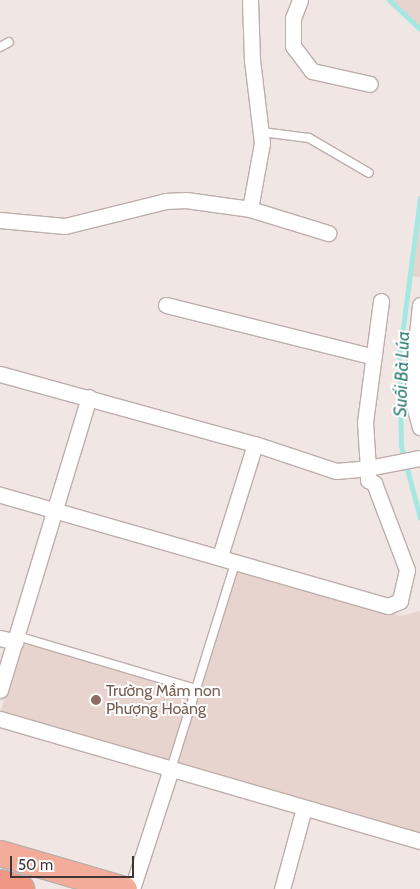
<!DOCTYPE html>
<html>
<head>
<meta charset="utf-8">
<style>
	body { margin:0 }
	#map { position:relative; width:420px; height:889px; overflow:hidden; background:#f0e6e4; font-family:Cabin,sans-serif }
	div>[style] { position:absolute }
	.education>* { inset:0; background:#e8d4cf }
	.stream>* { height:5px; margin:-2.5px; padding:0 2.5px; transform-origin:2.5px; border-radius:2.5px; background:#a5e8e1 }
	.roads { filter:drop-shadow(1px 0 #bdaeab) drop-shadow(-1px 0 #bdaeab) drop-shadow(0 1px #bdaeab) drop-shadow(0 -1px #bdaeab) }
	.service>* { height:8px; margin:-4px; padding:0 4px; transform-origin:4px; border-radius:4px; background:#fff }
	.minor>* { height:15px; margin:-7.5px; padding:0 7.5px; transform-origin:7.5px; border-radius:7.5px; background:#fff }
	.primary>* { height:25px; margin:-12.5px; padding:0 12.5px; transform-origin:12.5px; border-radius:12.5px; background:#f3ac9a }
	.trunk>* { height:26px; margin:-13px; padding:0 13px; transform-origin:13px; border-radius:13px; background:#f19885 }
	.dots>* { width:14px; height:14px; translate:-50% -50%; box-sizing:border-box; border:2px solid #fff; border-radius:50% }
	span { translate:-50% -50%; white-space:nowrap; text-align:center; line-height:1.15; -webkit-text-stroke:4px #fff; paint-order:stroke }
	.education-label { font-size:16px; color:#785e54 }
	.left { translate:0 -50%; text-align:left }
	.water-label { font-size:18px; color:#307d76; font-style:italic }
	.scale { position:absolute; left:10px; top:856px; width:124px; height:22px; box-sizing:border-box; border:2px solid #413635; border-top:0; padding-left:6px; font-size:15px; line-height:18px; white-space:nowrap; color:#413635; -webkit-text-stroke:4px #fff; paint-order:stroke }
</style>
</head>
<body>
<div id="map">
	<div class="education">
		<div style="clip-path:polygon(389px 0,420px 0,420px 29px)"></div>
		<div style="clip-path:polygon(420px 198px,420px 277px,408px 276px)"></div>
		<div style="clip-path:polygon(237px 568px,401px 616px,420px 611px,420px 835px,176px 765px)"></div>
		<div style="clip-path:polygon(22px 642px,191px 692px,169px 762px,0 713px)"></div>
	</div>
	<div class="stream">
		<div style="left:389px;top:0;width:42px;rotate:43.1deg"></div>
		<div style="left:420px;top:198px;width:160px;rotate:97.5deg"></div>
		<div style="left:399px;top:357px;width:89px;rotate:88.7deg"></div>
		<div style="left:401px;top:446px;width:74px;rotate:75.2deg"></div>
	</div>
	<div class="roads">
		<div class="service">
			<div style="left:0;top:47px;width:10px;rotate:-29deg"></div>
			<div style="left:262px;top:132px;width:47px;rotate:7.3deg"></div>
			<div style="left:309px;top:138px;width:69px;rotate:30.3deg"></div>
			<div style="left:17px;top:636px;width:187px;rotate:16.5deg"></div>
			<div style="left:171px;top:769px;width:219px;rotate:-72.7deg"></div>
		</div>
		<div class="minor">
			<div style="left:250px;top:0;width:60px;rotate:88.1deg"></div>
			<div style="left:252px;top:60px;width:84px;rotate:83.1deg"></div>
			<div style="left:262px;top:143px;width:67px;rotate:100.3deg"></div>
			<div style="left:300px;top:0;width:19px;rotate:111deg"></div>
			<div style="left:293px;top:18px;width:28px;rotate:90deg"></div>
			<div style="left:293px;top:46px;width:31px;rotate:53deg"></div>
			<div style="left:312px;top:71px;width:59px;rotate:12.6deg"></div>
			<div style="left:0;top:220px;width:65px;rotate:5.3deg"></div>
			<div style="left:65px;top:226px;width:104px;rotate:-13.9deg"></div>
			<div style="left:166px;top:201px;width:20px;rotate:-3deg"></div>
			<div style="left:186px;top:200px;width:65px;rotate:8deg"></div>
			<div style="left:250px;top:209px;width:82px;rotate:17.1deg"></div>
			<div style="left:381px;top:301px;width:122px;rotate:97.5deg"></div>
			<div style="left:365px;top:422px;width:46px;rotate:86.3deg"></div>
			<div style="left:368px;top:468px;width:53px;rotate:-10.9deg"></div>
			<div style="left:166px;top:305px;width:214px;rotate:14deg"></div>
			<div style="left:420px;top:305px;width:68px;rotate:95.9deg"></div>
			<div style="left:413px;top:373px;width:32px;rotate:88deg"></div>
			<div style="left:414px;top:405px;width:23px;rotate:75deg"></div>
			<div style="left:0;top:374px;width:264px;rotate:15.4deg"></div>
			<div style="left:255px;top:444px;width:85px;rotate:18.4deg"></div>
			<div style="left:336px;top:471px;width:32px;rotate:-5deg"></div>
			<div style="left:368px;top:468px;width:12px;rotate:90deg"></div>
			<div style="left:368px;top:480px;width:7px;rotate:27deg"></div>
			<div style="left:374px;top:483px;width:93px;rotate:69.2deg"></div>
			<div style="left:407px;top:570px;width:32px;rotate:103deg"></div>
			<div style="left:400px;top:601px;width:13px;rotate:157deg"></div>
			<div style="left:388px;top:606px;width:404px;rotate:-164deg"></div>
			<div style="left:220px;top:556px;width:117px;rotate:-72.6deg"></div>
			<div style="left:0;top:638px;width:16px;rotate:14deg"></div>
			<div style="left:0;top:690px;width:306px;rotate:-73.1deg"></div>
			<div style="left:0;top:719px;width:437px;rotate:16.2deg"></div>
			<div style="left:132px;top:889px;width:126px;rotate:-72deg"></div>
			<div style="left:282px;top:889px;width:84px;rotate:-74.8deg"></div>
		</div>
		<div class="primary">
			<div style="left:0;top:853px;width:129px;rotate:16.2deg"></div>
		</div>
		<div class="trunk">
			<div style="left:0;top:883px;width:22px;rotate:16deg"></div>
		</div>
	</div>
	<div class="dots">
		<div style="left:96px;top:700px;background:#8d6e63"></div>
	</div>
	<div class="education-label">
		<span class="left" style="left:106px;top:700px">Trường Mầm non<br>Phượng Hoàng</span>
	</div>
	<div class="water-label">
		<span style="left:402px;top:374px;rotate:-88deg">Suối Bà Lúa</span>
	</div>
	<div class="scale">50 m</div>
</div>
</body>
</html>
